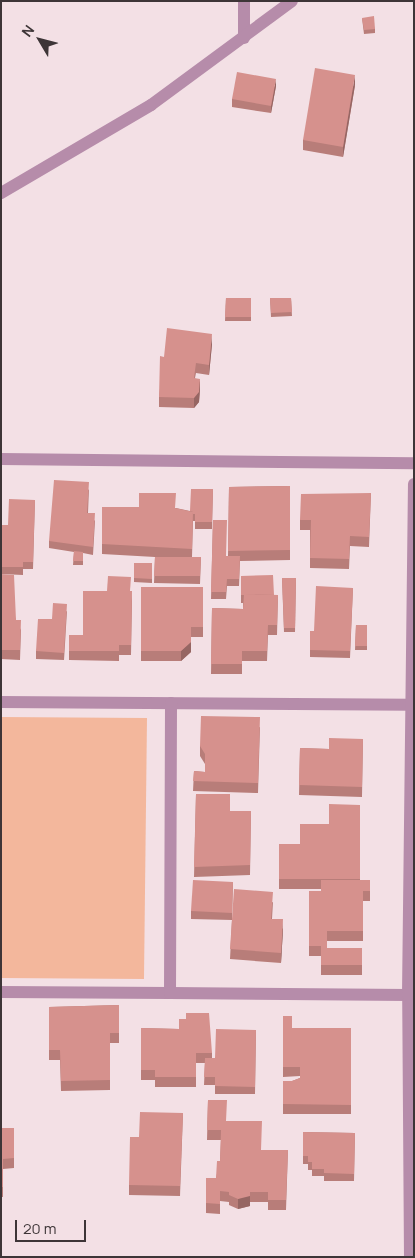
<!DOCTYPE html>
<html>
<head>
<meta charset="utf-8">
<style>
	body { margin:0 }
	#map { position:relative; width:415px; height:1258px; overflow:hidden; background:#f3e0e5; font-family:Manrope,sans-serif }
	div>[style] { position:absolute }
	.green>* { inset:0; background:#f3b79c }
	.street>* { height:12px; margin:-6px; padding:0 6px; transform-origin:6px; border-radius:6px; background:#b68caa }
	.wall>* { inset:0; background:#b87d79 }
	.shaded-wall>* { inset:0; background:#966663 }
	.building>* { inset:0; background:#d6918d }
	span { translate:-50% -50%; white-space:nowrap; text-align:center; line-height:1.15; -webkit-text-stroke:4px #f3e0e5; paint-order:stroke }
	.frame { position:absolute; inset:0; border:2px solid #3d3537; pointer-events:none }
	.north { position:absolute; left:15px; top:15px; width:50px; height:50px; -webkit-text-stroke:4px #f3e0e5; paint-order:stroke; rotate:307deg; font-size:14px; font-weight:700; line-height:20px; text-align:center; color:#3d3537 }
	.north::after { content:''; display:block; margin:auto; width:18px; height:22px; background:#3d3537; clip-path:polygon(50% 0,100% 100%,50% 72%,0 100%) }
	.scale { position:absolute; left:15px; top:1220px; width:71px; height:22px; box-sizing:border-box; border:2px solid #3d3537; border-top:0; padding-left:6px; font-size:15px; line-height:18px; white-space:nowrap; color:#3d3537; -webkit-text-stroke:4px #f3e0e5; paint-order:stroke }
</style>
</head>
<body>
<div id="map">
	<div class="green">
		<div style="clip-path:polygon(1px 717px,147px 718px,144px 979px,1px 978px)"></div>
	</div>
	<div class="street">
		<div style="left:244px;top:38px;width:37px;rotate:-90deg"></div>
		<div style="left:1px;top:193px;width:174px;rotate:-30.4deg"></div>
		<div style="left:151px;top:105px;width:175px;rotate:-36.4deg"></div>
		<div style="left:1px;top:459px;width:413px;rotate:0.6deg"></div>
		<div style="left:1px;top:702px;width:410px;rotate:0.4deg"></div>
		<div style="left:1px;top:992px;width:169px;rotate:0.3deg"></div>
		<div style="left:170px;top:993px;width:290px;rotate:-89.8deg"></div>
		<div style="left:170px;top:993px;width:238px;rotate:0.5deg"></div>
		<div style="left:410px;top:1257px;width:262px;rotate:-90.4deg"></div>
		<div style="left:408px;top:995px;width:511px;rotate:-89.33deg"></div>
	</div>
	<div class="wall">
		<div style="clip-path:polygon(362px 18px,375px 29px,375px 33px,364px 34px)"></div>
		<div style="clip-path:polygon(355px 85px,343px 157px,303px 150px,303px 140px)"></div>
		<div style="clip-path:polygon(276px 86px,271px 113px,232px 107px,232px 99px)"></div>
		<div style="clip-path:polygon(226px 298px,251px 298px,251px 321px,225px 321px)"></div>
		<div style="clip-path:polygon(270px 298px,291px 298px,292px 316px,271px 317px)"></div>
		<div style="clip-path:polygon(212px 344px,209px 375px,196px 373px,195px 378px,200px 389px,199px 402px,194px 408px,159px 407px,159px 397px,164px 357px)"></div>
		<div style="clip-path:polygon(290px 486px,290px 560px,240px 561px,239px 586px,227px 586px,226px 599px,211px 599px,213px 520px,226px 556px,228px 556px,229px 487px)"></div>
		<div style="clip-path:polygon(89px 489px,88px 513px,95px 521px,93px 555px,83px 553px,83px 565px,73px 565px,74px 552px,49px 548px,49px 541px)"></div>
		<div style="clip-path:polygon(213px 489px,212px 529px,195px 529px,195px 521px,193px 521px,192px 557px,201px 557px,200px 584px,154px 583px,155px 557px,102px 554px,102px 507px,176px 508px,190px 511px)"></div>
		<div style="clip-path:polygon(371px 493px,369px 547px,350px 546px,349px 569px,310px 568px,310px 530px,300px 530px,300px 520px)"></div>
		<div style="clip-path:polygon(35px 500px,33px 569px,23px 569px,23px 575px,1px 574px,1px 525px,8px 525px)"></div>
		<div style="clip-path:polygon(134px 563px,152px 563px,152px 583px,134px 582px)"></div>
		<div style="clip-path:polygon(1px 574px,16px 620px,21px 630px,20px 660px,1px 659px)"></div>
		<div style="clip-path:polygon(241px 576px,274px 595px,278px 595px,277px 635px,268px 635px,267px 661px,242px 661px,242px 674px,211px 674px,212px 608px,243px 609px,243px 603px,241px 603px)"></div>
		<div style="clip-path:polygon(282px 578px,296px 578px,295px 632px,284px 632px)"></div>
		<div style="clip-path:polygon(141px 587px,203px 587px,203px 637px,191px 637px,191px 652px,181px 661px,141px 661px)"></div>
		<div style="clip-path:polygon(353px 588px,350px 658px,310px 657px,310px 631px,314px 631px)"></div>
		<div style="clip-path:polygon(131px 591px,132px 601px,131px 655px,119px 655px,119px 661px,69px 660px,69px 635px,83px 635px)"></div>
		<div style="clip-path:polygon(67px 611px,64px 660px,36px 659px,36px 651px,52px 619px)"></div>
		<div style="clip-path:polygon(356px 625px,367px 625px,367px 650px,355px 650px)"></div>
		<div style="clip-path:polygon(260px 727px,258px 793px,193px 791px,194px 771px,205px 772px,205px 764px,200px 756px,200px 746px)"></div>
		<div style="clip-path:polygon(363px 739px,362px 797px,299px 795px,300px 748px,329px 749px)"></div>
		<div style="clip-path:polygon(196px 794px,230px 811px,251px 811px,250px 875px,194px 877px)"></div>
		<div style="clip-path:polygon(360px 805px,360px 880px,370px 880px,370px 901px,363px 901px,363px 941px,327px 941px,327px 948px,362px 948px,362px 975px,321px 975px,321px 956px,309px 956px,309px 891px,321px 891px,321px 889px,279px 889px,279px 844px,300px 844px)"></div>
		<div style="clip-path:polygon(233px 882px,232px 919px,273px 902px,272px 919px,283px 929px,281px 963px,230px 959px,232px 920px,191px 919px,191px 911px)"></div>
		<div style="clip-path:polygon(119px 1005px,119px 1043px,110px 1043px,110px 1090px,61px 1091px,60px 1060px,49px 1060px,49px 1007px)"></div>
		<div style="clip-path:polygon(283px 1016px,292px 1028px,351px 1028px,351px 1114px,283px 1114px,283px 1081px,292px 1081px,300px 1078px,300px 1076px,283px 1077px)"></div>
		<div style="clip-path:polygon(141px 1028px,179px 1029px,212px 1053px,212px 1058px,215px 1058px,256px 1030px,255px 1094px,215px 1094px,215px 1085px,204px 1085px,205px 1063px,196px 1063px,196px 1087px,155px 1087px,155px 1080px,141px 1080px)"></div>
		<div style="clip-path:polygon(208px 1100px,226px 1121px,261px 1150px,288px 1150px,286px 1210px,268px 1210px,268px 1202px,250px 1202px,250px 1206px,238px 1209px,229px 1205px,229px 1202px,220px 1201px,220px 1214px,206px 1213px,206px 1178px,216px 1178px,220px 1161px,221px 1140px,207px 1140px)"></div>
		<div style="clip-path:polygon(183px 1113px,180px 1196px,129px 1195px,129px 1185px,139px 1137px)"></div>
		<div style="clip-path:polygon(1px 1128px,14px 1128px,14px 1168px,3px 1169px,3px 1197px,1px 1197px)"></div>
		<div style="clip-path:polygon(303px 1132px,355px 1133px,354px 1181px,324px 1181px,324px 1176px,312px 1176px,312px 1170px,308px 1170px,308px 1164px,303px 1164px)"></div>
	</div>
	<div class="shaded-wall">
		<div style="clip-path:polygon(355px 75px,355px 85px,343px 157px,343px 147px)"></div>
		<div style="clip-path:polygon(276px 79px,276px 86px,271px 113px,271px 106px)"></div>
		<div style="clip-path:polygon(212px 334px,212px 344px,209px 375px,209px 365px)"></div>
		<div style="clip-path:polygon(200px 379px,200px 389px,199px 402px,194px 408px,194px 398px)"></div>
		<div style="clip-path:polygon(191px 642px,191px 652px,181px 661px,181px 651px)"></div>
		<div style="clip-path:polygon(283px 919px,283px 929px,281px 963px,281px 953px)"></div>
		<div style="clip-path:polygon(250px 1192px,250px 1206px,238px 1209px,238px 1199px)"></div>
	</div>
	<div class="building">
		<div style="clip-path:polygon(374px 16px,375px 29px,364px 30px,362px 18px)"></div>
		<div style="clip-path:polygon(315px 68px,355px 75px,343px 147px,303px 140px)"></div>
		<div style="clip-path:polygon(237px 72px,276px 79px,271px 106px,232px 99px)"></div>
		<div style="clip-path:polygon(226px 298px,251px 298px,251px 317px,225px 317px)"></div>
		<div style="clip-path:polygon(270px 298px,291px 298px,292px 312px,271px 313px)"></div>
		<div style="clip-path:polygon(167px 328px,212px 334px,209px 365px,196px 363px,194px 378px,200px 379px,199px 392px,194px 398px,159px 397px,160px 356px,164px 357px)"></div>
		<div style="clip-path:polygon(54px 480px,89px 482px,87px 513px,95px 513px,93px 547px,49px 541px)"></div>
		<div style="clip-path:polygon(290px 486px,290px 550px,228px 551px,229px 487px)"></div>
		<div style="clip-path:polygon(191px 489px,213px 489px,212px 522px,195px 522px,195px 514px,193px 514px,193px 512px,190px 511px)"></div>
		<div style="clip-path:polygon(139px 493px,176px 493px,175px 508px,193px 512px,192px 549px,102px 544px,102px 507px,139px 507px)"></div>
		<div style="clip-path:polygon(371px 493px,369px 537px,350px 536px,349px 559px,310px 558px,311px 520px,300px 520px,301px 494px)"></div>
		<div style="clip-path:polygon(9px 499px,35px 500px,33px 562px,23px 562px,23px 567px,1px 567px,1px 525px,8px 525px)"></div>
		<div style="clip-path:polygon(213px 520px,227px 520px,226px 556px,240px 556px,239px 579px,227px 579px,226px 592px,211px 592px)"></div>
		<div style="clip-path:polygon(74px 551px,83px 552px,83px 561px,73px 561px)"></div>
		<div style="clip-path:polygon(155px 557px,201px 557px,200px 576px,154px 576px)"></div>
		<div style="clip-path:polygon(134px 563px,152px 563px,152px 579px,134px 578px)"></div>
		<div style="clip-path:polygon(1px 574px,14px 575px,16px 620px,21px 620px,20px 650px,1px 650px)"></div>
		<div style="clip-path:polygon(273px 575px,274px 595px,244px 594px,244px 595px,241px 595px,241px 576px)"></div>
		<div style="clip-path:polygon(108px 576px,131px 577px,130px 591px,107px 591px)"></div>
		<div style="clip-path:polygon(282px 578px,296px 578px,295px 628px,284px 628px)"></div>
		<div style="clip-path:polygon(316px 586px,353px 588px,350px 651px,310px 650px,310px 631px,314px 631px)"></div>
		<div style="clip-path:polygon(141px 587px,203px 587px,203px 627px,191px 627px,191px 642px,181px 651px,141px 651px)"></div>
		<div style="clip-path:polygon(83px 591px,132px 591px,131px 645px,119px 645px,119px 651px,69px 651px,69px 635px,83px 635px)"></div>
		<div style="clip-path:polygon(244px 594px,278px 595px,277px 625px,268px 625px,267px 651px,242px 651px,242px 664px,211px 664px,212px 608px,243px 609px)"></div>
		<div style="clip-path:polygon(53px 603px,67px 604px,64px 653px,36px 651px,38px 619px,52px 619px)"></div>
		<div style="clip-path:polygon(356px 625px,367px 625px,367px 646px,355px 646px)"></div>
		<div style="clip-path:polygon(201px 716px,260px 717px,258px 783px,193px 781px,194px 771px,205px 772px,205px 754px,200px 746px)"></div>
		<div style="clip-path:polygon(329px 738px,363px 739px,362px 787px,299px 785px,300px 748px,329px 749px)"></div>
		<div style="clip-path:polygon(196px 794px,230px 794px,230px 811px,251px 811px,250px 865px,194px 867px)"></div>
		<div style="clip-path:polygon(329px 804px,360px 805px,360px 879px,279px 879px,279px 844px,300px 844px,300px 824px,329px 824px)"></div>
		<div style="clip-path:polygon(193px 880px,233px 882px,232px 913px,191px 911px)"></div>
		<div style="clip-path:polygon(321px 880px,370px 880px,370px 891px,363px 891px,363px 931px,327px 931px,327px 948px,362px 948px,362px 965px,321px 965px,321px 946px,309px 946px,309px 891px,321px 891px)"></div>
		<div style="clip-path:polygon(234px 889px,273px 892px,271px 919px,283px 919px,281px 953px,230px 949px)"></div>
		<div style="clip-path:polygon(119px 1005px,119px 1033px,110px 1033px,110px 1080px,61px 1081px,60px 1050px,49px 1050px,49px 1007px)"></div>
		<div style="clip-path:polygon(186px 1013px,209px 1013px,212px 1053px,196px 1053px,196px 1077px,155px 1077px,155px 1070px,141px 1070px,141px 1028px,179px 1029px,179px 1019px,186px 1019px)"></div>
		<div style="clip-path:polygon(283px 1016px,292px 1016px,292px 1028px,351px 1028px,351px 1105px,283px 1104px,283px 1081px,292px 1081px,300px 1078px,300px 1067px,283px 1067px)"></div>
		<div style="clip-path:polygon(216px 1029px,256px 1030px,255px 1087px,215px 1086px,215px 1077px,204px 1077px,205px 1058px,215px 1058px)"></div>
		<div style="clip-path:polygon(208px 1100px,227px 1100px,226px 1121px,262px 1121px,261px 1150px,288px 1150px,286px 1200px,268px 1200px,268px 1192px,250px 1192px,250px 1196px,238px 1199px,229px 1195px,229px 1192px,220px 1191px,220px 1204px,206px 1203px,206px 1178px,216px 1178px,217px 1161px,220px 1161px,221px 1130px,207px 1130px)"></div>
		<div style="clip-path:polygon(140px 1112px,183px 1113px,180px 1186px,129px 1185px,130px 1137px,139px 1137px)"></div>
		<div style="clip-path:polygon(1px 1128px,14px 1128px,14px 1158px,3px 1159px,3px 1187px,1px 1187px)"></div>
		<div style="clip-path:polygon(303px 1132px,355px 1133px,354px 1174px,324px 1173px,324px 1169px,312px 1169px,312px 1162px,308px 1162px,308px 1156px,303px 1156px)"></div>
	</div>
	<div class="frame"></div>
	<div class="north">N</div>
	<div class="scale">20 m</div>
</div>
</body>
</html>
